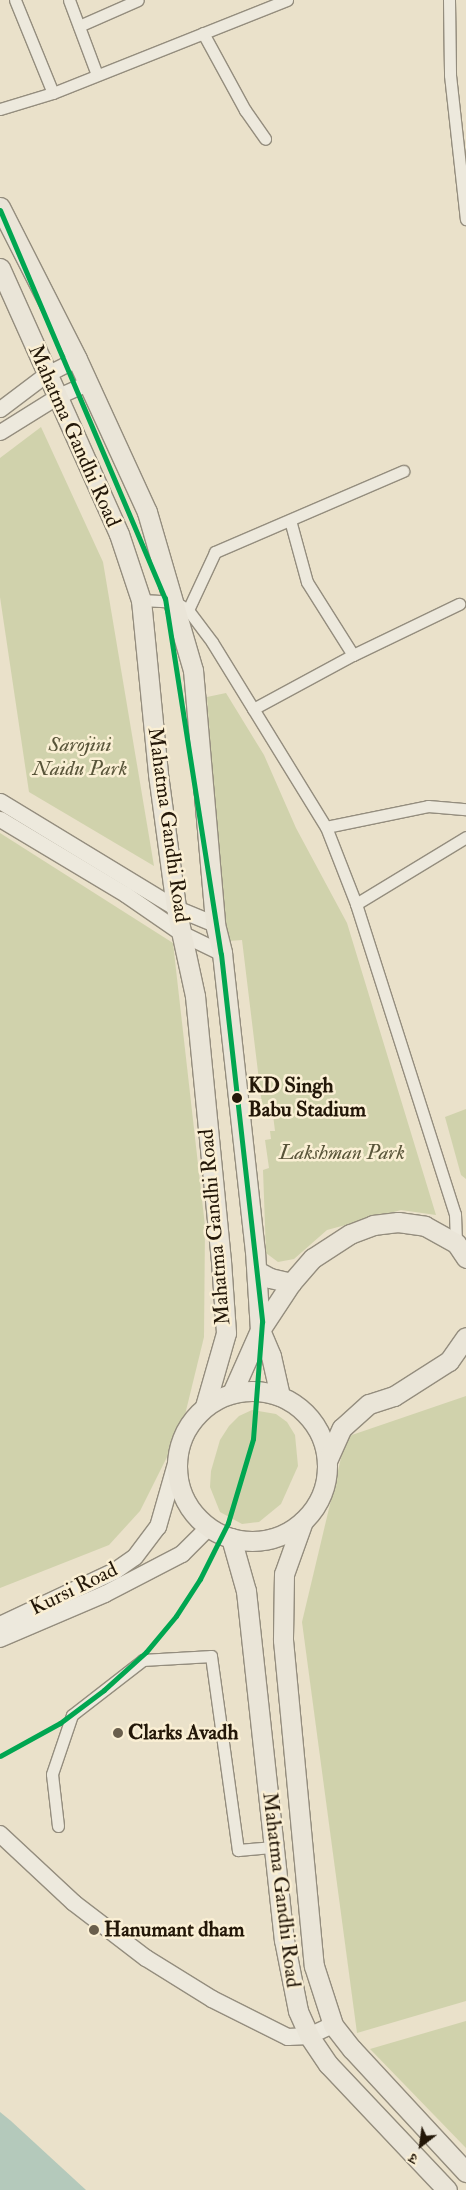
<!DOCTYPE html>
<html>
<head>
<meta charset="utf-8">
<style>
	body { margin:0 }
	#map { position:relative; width:466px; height:2190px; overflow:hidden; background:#eae1ca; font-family:"IM FELL Double Pica","Noto Serif Devanagari",serif }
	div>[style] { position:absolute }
	.green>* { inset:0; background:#d0d2ac }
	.water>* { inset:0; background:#b4c9bb }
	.roads { filter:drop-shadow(1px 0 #948d7e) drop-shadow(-1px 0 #948d7e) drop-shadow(0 1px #948d7e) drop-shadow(0 -1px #948d7e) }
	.minor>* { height:11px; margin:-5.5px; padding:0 5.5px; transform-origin:5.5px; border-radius:5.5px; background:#ede9dd }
	.tertiary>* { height:15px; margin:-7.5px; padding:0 7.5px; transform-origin:7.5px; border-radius:7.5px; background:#ede9dd }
	.secondary>* { height:16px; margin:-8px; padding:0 8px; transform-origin:8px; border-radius:8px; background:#ede9dd }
	.primary>* { height:19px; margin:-9.5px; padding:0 9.5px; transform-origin:9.5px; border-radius:9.5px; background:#eae5d8 }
	.primary>.ring { margin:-9.5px; padding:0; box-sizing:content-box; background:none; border:19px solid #eae5d8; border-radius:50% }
	.metro-1>* { height:5px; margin:-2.5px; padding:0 2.5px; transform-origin:2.5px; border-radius:2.5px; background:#00a651 }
	.dots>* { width:14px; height:14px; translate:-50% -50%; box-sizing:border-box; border:2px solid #faefd4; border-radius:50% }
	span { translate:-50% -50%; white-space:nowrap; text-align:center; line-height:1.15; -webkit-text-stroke:5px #faefd4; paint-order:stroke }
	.street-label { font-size:21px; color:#231708 }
	.park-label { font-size:21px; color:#585439; font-style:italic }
	.stop-label { font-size:21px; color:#231708; font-weight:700 }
	.left { translate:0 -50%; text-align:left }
	.poi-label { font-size:21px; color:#231708; font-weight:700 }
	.north { position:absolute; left:396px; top:2120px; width:50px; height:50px; -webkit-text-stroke:4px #faefd4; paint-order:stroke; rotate:210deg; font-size:14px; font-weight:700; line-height:20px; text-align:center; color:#231708 }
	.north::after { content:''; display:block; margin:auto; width:18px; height:22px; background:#231708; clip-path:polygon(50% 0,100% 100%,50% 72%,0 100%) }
</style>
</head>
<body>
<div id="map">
	<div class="green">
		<div style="clip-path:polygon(41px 427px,103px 562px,154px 866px,29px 792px,0 597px,0 458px)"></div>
		<div style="clip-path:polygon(226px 693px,264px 755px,296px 828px,347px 923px,436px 1215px,401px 1210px,327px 1230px,294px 1259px,278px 1262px,266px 1253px,263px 1170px,269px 1168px,265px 1140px,271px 1139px,270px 1131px,275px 1131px,273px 1115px,271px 1104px,262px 1105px,242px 940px,228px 941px,217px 837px,207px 697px)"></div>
		<div style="clip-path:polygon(0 833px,173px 943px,205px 1226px,204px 1337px,182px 1427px,140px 1511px,109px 1545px,0 1588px)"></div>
		<div style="clip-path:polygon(466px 1109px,466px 1179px,461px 1175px,445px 1117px)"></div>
		<div style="clip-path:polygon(466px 1396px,466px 2001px,357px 2033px,302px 1622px,346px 1437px)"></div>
		<div style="clip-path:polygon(252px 1410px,276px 1414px,287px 1422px,295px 1435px,298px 1466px,281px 1504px,259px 1522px,242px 1524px,220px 1512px,210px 1487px,211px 1471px,220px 1440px,229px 1426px,239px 1416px)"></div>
		<div style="clip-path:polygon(466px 2021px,466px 2148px,370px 2049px)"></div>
	</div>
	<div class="water">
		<div style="clip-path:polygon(0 2112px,11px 2121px,86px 2190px,0 2190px)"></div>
	</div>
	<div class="roads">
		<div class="minor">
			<div style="left:15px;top:0;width:100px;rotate:67.8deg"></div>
			<div style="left:69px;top:0;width:80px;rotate:69.5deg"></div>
			<div style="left:449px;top:0;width:75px;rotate:89.2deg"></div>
			<div style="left:450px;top:75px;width:145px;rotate:83.7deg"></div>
			<div style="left:79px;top:26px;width:64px;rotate:-23.8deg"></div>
			<div style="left:203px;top:33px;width:88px;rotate:61.4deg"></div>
			<div style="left:245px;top:110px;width:35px;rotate:55deg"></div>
			<div style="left:0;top:109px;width:55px;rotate:-16.8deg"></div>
			<div style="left:53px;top:93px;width:252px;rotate:-21.7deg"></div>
			<div style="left:290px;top:520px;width:64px;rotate:74.7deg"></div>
			<div style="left:307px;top:582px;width:86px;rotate:57.8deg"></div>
			<div style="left:353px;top:655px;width:118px;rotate:-25.7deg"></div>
			<div style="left:141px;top:600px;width:34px;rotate:3deg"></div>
			<div style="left:175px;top:602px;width:15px;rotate:32deg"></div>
			<div style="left:188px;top:610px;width:40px;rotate:53deg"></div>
			<div style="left:212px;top:642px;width:217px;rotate:58.4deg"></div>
			<div style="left:326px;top:827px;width:83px;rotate:68.7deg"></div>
			<div style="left:356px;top:904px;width:325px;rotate:72.3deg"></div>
			<div style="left:455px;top:1214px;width:29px;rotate:88deg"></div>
			<div style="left:188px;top:610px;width:64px;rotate:-65deg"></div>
			<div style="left:215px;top:552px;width:205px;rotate:-23.3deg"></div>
			<div style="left:253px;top:709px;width:114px;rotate:-28.4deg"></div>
			<div style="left:326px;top:827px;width:104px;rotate:-11.6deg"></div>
			<div style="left:428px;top:806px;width:38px;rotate:5deg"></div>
			<div style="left:356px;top:904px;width:129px;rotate:-31.3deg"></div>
			<div style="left:58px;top:1826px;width:52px;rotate:-96.6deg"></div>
			<div style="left:52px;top:1774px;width:62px;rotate:-71.3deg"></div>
			<div style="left:72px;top:1715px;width:90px;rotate:-37.8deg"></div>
			<div style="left:143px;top:1660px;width:68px;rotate:-3.4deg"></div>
			<div style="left:211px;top:1656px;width:196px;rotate:82.1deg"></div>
			<div style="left:238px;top:1850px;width:36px;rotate:-5deg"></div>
		</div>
		<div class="tertiary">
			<div style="left:0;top:409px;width:56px;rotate:-37.1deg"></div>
			<div style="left:45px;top:375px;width:36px;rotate:-27deg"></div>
			<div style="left:0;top:432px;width:66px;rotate:-32deg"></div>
			<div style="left:56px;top:397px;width:35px;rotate:-24deg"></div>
			<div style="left:0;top:801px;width:206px;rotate:31.3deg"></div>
			<div style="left:176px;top:908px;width:42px;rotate:22.3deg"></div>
			<div style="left:0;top:819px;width:146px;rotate:31deg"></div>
			<div style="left:125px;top:894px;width:70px;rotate:34.6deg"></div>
			<div style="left:183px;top:934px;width:43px;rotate:26deg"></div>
		</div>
		<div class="secondary">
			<div style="left:0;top:1625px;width:127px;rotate:-25.2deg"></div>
			<div style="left:115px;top:1571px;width:24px;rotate:-35deg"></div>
			<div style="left:135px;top:1557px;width:38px;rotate:-53deg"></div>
			<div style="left:158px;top:1527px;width:66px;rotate:-74.1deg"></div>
			<div style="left:0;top:1639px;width:114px;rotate:-23.2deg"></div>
			<div style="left:105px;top:1594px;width:87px;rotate:-27.5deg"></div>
			<div style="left:182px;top:1554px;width:37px;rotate:-45deg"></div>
			<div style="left:0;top:1834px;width:101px;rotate:43deg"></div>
			<div style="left:74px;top:1903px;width:91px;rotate:37.4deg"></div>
			<div style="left:146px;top:1958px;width:78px;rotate:31.8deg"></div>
			<div style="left:212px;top:1999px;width:85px;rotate:26.6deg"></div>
			<div style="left:288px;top:2037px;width:21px;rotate:-3deg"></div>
			<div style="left:309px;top:2036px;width:26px;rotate:-25deg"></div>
		</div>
		<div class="primary">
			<div style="left:0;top:207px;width:170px;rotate:63.1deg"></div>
			<div style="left:77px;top:359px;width:168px;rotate:65.4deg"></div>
			<div style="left:147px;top:512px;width:165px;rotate:73.8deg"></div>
			<div style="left:193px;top:670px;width:255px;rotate:85deg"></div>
			<div style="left:215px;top:924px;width:30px;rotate:76deg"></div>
			<div style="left:222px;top:953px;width:300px;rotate:83.7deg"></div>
			<div style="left:255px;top:1251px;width:79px;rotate:86.4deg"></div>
			<div style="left:260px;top:1330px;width:28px;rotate:67deg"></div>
			<div style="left:271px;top:1356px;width:41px;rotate:77.3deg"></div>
			<div style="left:0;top:268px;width:291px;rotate:65.9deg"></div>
			<div style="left:119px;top:534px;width:70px;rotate:71.6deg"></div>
			<div style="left:141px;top:600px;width:175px;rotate:84.4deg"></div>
			<div style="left:158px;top:774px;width:135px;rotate:82.3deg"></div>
			<div style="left:176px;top:908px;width:90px;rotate:77.8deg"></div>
			<div style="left:195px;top:996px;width:266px;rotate:84.4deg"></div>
			<div style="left:221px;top:1261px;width:72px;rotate:86deg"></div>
			<div style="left:226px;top:1333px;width:76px;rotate:106deg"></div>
			<div style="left:257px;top:1271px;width:15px;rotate:28deg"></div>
			<div style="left:270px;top:1278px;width:22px;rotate:13deg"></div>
			<div class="ring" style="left:177px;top:1391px;width:131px;height:131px"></div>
			<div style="left:232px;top:1393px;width:69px;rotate:-66deg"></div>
			<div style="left:260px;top:1330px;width:56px;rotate:-56.6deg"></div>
			<div style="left:291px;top:1283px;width:33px;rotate:-49deg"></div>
			<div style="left:313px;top:1258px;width:44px;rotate:-33deg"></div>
			<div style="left:350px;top:1234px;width:25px;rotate:-21deg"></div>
			<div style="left:373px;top:1225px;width:25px;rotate:-7deg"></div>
			<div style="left:398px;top:1222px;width:27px;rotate:8deg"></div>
			<div style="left:425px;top:1226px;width:35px;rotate:29deg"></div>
			<div style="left:456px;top:1243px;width:18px;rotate:56deg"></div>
			<div style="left:327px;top:1461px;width:36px;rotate:-66deg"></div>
			<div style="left:342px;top:1428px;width:36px;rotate:-42deg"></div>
			<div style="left:369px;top:1404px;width:26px;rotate:-18deg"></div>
			<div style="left:394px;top:1396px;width:65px;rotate:-32.5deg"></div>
			<div style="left:449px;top:1361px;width:29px;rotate:-55deg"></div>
			<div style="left:303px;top:1521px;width:56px;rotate:109.7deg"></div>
			<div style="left:284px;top:1574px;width:66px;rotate:90.9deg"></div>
			<div style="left:283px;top:1640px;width:327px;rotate:84.6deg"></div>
			<div style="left:314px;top:1966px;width:62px;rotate:72.1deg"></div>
			<div style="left:333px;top:2025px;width:31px;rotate:52deg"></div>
			<div style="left:352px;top:2049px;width:168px;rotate:47.2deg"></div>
			<div style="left:231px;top:1538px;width:55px;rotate:74.2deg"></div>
			<div style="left:246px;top:1591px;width:351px;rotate:83.8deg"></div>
			<div style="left:284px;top:1940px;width:72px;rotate:78.8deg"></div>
			<div style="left:298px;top:2011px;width:27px;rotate:66deg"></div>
			<div style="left:309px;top:2036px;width:34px;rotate:56deg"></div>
			<div style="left:328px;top:2064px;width:173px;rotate:46.6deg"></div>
		</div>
	</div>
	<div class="metro-1">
		<div style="left:0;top:210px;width:422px;rotate:67deg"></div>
		<div style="left:165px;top:598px;width:360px;rotate:81.1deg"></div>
		<div style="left:221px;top:954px;width:370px;rotate:83.6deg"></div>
		<div style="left:262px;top:1322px;width:117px;rotate:94.4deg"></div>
		<div style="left:253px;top:1439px;width:88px;rotate:106.6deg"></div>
		<div style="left:228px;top:1523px;width:63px;rotate:116.6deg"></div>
		<div style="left:200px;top:1579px;width:44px;rotate:123deg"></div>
		<div style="left:176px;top:1616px;width:47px;rotate:129.8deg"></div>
		<div style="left:146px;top:1652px;width:57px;rotate:137.9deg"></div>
		<div style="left:104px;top:1690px;width:55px;rotate:143.1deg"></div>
		<div style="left:60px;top:1723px;width:68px;rotate:151.2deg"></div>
	</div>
	<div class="dots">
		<div style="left:237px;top:1098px;background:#231708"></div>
		<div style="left:118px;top:1733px;background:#695e4c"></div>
		<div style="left:94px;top:1930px;background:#695e4c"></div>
	</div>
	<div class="street-label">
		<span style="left:74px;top:436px;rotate:66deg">Mahatma Gandhi Road</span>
		<span style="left:168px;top:825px;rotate:82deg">Mahatma Gandhi Road</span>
		<span style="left:215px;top:1227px;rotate:-95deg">Mahatma Gandhi Road</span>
		<span style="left:74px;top:1589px;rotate:-26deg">Kursi Road</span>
		<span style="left:281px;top:1890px;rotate:83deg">Mahatma Gandhi Road</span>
	</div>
	<div class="park-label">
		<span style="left:80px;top:757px">Sarojini<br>Naidu Park</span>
		<span style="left:342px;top:1153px">Lakshman Park</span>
	</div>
	<div class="stop-label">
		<span class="left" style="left:248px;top:1098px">KD Singh<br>Babu Stadium</span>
	</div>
	<div class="poi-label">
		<span class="left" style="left:128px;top:1733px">Clarks Avadh</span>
		<span class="left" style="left:104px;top:1930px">Hanumant dham</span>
	</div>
	<div class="north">उ</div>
</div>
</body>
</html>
